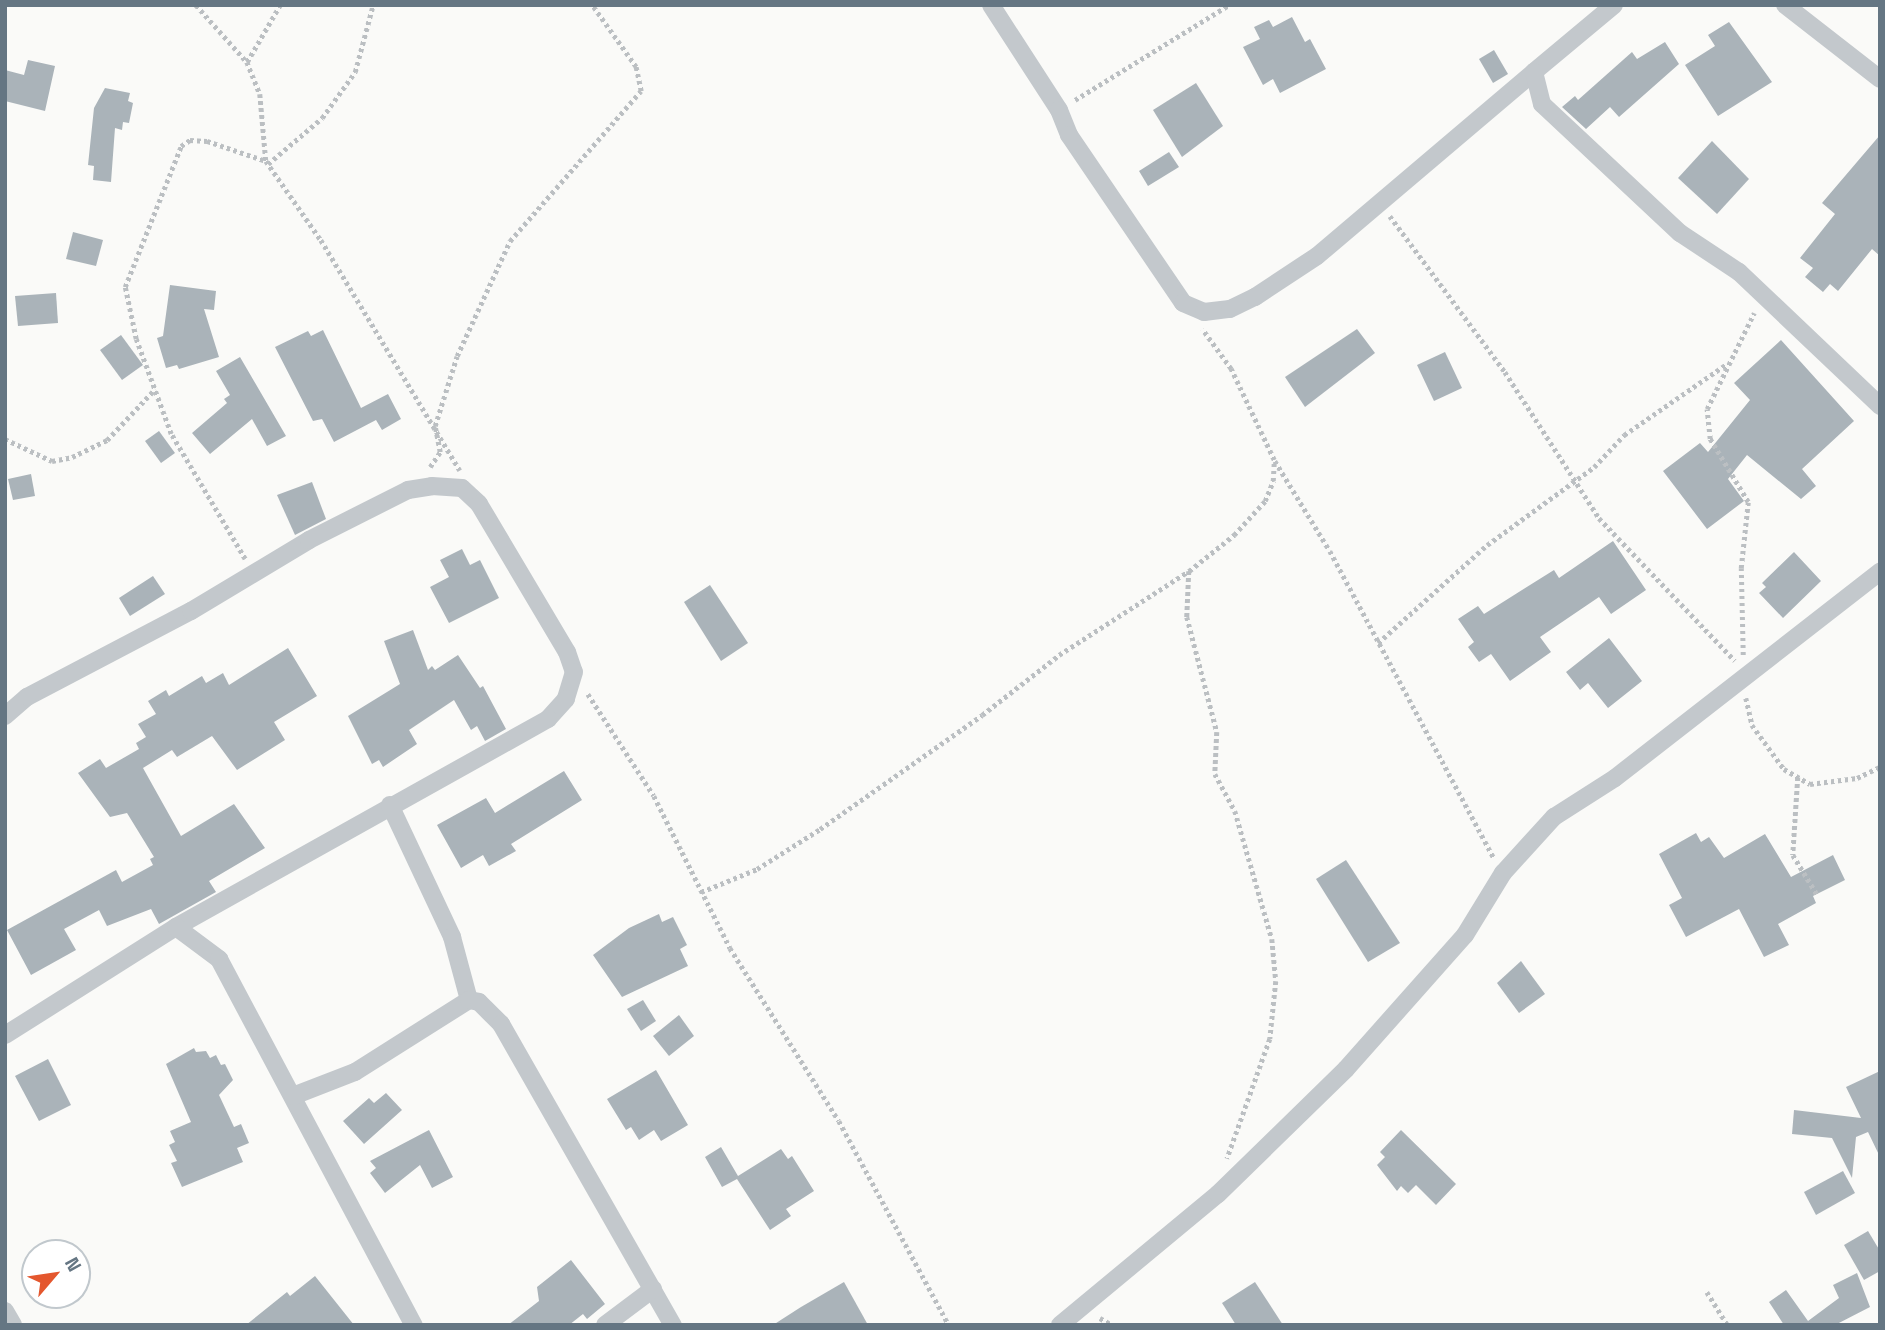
<!DOCTYPE html>
<html>
<head>
<meta charset="utf-8">
<style>
	body { margin:0 }
	#map { position:relative; width:1885px; height:1330px; overflow:hidden; background:#fafaf8; font-family:"Space Grotesk",sans-serif }
	div>[style] { position:absolute }
	.building>* { inset:0; background:#aab3b9 }
	.path>* { height:4.5px; margin-top:-2.25px; transform-origin:0; background:repeating-linear-gradient(90deg,#bbbfc2 0 3.5px,transparent 0 7px) }
	.minor>* { height:18px; margin:-9px; padding:0 9px; transform-origin:9px; border-radius:9px; background:#c3c8cc }
	span { translate:-50% -50%; white-space:nowrap; text-align:center; line-height:1.15; -webkit-text-stroke:7px #fff; paint-order:stroke }
	.frame { position:absolute; inset:0; border:7px solid #657683; pointer-events:none }
	.north { position:absolute; left:21px; top:1239px; width:70px; height:70px; box-sizing:border-box; background:#fff; border:2px solid #c1c8cd; border-radius:50%; rotate:61deg; font-size:19px; font-weight:700; line-height:28px; text-align:center; color:#657683 }
	.north::after { content:''; display:block; margin:auto; width:24px; height:32px; background:#e4572e; clip-path:polygon(50% 0,100% 100%,50% 72%,0 100%) }
</style>
</head>
<body>
<div id="map">
	<div class="building">
		<div style="clip-path:polygon(1292px 17px,1305px 42px,1310px 39px,1326px 69px,1280px 93px,1273px 79px,1263px 85px,1243px 47px,1260px 39px,1254px 27px,1269px 20px,1273px 27px)"></div>
		<div style="clip-path:polygon(1729px 22px,1772px 82px,1718px 116px,1685px 65px,1715px 46px,1708px 35px)"></div>
		<div style="clip-path:polygon(1665px 42px,1679px 64px,1619px 117px,1610px 107px,1586px 129px,1562px 107px,1575px 96px,1578px 100px,1632px 52px,1637px 59px)"></div>
		<div style="clip-path:polygon(1494px 50px,1508px 74px,1493px 83px,1479px 59px)"></div>
		<div style="clip-path:polygon(28px 60px,55px 66px,45px 111px,5px 101px,5px 70px,24px 75px)"></div>
		<div style="clip-path:polygon(1196px 83px,1223px 126px,1182px 157px,1153px 110px)"></div>
		<div style="clip-path:polygon(105px 88px,130px 93px,128px 101px,133px 103px,129px 123px,123px 122px,122px 130px,115px 128px,111px 182px,93px 180px,94px 166px,88px 165px,94px 108px)"></div>
		<div style="clip-path:polygon(1880px 135px,1880px 256px,1872px 249px,1838px 291px,1830px 284px,1823px 292px,1805px 277px,1813px 268px,1800px 258px,1835px 214px,1822px 203px)"></div>
		<div style="clip-path:polygon(1712px 141px,1749px 179px,1717px 214px,1678px 178px)"></div>
		<div style="clip-path:polygon(1169px 152px,1179px 167px,1148px 186px,1139px 171px)"></div>
		<div style="clip-path:polygon(73px 232px,103px 240px,96px 266px,66px 259px)"></div>
		<div style="clip-path:polygon(170px 285px,216px 291px,214px 310px,204px 309px,219px 357px,179px 369px,177px 365px,166px 368px,157px 338px,163px 336px)"></div>
		<div style="clip-path:polygon(56px 293px,58px 323px,18px 326px,15px 296px)"></div>
		<div style="clip-path:polygon(1357px 329px,1375px 353px,1305px 407px,1285px 377px)"></div>
		<div style="clip-path:polygon(323px 330px,361px 408px,388px 394px,401px 419px,382px 430px,376px 420px,334px 442px,322px 419px,313px 421px,275px 347px,308px 331px,311px 336px)"></div>
		<div style="clip-path:polygon(121px 335px,143px 365px,122px 380px,100px 350px)"></div>
		<div style="clip-path:polygon(1781px 340px,1854px 421px,1802px 469px,1816px 486px,1801px 499px,1747px 455px,1728px 479px,1744px 501px,1707px 529px,1663px 471px,1700px 443px,1708px 452px,1750px 400px,1734px 383px)"></div>
		<div style="clip-path:polygon(1445px 352px,1462px 388px,1434px 401px,1417px 365px)"></div>
		<div style="clip-path:polygon(240px 357px,286px 436px,267px 446px,252px 419px,210px 454px,192px 433px,227px 403px,224px 399px,230px 395px,216px 371px)"></div>
		<div style="clip-path:polygon(159px 431px,175px 453px,161px 463px,145px 441px)"></div>
		<div style="clip-path:polygon(31px 474px,35px 496px,13px 500px,8px 479px)"></div>
		<div style="clip-path:polygon(312px 482px,326px 519px,295px 535px,277px 495px)"></div>
		<div style="clip-path:polygon(1613px 541px,1646px 590px,1611px 614px,1599px 597px,1540px 637px,1551px 652px,1510px 681px,1491px 654px,1479px 662px,1468px 647px,1474px 642px,1458px 619px,1478px 606px,1484px 614px,1554px 570px,1559px 578px)"></div>
		<div style="clip-path:polygon(462px 549px,470px 565px,480px 560px,499px 598px,449px 623px,430px 587px,449px 577px,440px 560px)"></div>
		<div style="clip-path:polygon(1794px 552px,1821px 581px,1783px 618px,1759px 593px,1766px 587px,1762px 583px)"></div>
		<div style="clip-path:polygon(153px 576px,165px 594px,130px 616px,119px 598px)"></div>
		<div style="clip-path:polygon(710px 585px,748px 643px,721px 661px,684px 602px)"></div>
		<div style="clip-path:polygon(413px 630px,428px 670px,432px 666px,435px 670px,458px 655px,480px 688px,483px 686px,506px 729px,485px 741px,477px 726px,471px 730px,454px 700px,409px 730px,417px 744px,383px 767px,379px 760px,372px 764px,348px 716px,400px 684px,384px 641px)"></div>
		<div style="clip-path:polygon(1609px 638px,1642px 681px,1608px 708px,1588px 683px,1580px 690px,1566px 672px)"></div>
		<div style="clip-path:polygon(288px 648px,317px 696px,274px 722px,285px 740px,237px 770px,212px 736px,177px 757px,172px 750px,143px 768px,181px 836px,234px 804px,265px 848px,209px 881px,216px 892px,159px 924px,151px 909px,107px 926px,99px 910px,64px 929px,76px 950px,31px 975px,7px 930px,116px 870px,122px 882px,153px 865px,150px 859px,154px 857px,127px 813px,110px 817px,78px 773px,100px 759px,106px 768px,139px 749px,136px 743px,146px 737px,138px 724px,156px 714px,148px 701px,166px 690px,169px 696px,202px 676px,206px 683px,223px 673px,229px 685px)"></div>
		<div style="clip-path:polygon(564px 771px,582px 800px,511px 844px,516px 851px,489px 866px,483px 855px,461px 868px,437px 825px,486px 798px,495px 813px)"></div>
		<div style="clip-path:polygon(1696px 833px,1701px 842px,1709px 837px,1724px 858px,1765px 834px,1791px 877px,1833px 855px,1845px 880px,1813px 896px,1816px 903px,1778px 924px,1789px 945px,1764px 957px,1739px 909px,1686px 937px,1669px 905px,1682px 898px,1659px 854px)"></div>
		<div style="clip-path:polygon(1346px 860px,1400px 943px,1368px 962px,1316px 879px)"></div>
		<div style="clip-path:polygon(659px 914px,662px 922px,673px 917px,687px 945px,680px 949px,688px 966px,622px 997px,593px 955px,629px 928px)"></div>
		<div style="clip-path:polygon(1521px 961px,1545px 994px,1519px 1013px,1497px 983px)"></div>
		<div style="clip-path:polygon(643px 1000px,656px 1021px,641px 1031px,627px 1009px)"></div>
		<div style="clip-path:polygon(679px 1015px,694px 1036px,669px 1056px,653px 1036px)"></div>
		<div style="clip-path:polygon(194px 1048px,196px 1052px,206px 1051px,210px 1058px,216px 1055px,221px 1065px,225px 1064px,233px 1080px,219px 1095px,234px 1127px,241px 1124px,249px 1143px,237px 1148px,243px 1162px,182px 1187px,171px 1163px,177px 1161px,169px 1145px,175px 1142px,170px 1131px,191px 1122px,166px 1064px)"></div>
		<div style="clip-path:polygon(48px 1059px,71px 1105px,39px 1121px,15px 1076px)"></div>
		<div style="clip-path:polygon(656px 1070px,688px 1125px,661px 1141px,654px 1130px,639px 1140px,631px 1127px,626px 1130px,607px 1099px)"></div>
		<div style="clip-path:polygon(1880px 1071px,1880px 1157px,1868px 1132px,1856px 1137px,1852px 1178px,1832px 1138px,1792px 1134px,1794px 1110px,1861px 1118px,1846px 1087px)"></div>
		<div style="clip-path:polygon(386px 1093px,402px 1110px,364px 1144px,343px 1121px,369px 1098px,374px 1103px)"></div>
		<div style="clip-path:polygon(429px 1130px,453px 1177px,432px 1188px,420px 1165px,385px 1193px,370px 1173px,376px 1168px,370px 1161px)"></div>
		<div style="clip-path:polygon(1401px 1130px,1456px 1184px,1436px 1205px,1416px 1185px,1408px 1193px,1401px 1186px,1397px 1191px,1377px 1165px,1385px 1157px,1380px 1152px)"></div>
		<div style="clip-path:polygon(721px 1147px,738px 1176px,781px 1149px,788px 1159px,792px 1156px,814px 1191px,786px 1209px,791px 1216px,770px 1230px,737px 1179px,722px 1187px,705px 1157px)"></div>
		<div style="clip-path:polygon(1843px 1171px,1855px 1193px,1816px 1215px,1804px 1192px)"></div>
		<div style="clip-path:polygon(1868px 1231px,1880px 1251px,1880px 1271px,1864px 1280px,1844px 1245px)"></div>
		<div style="clip-path:polygon(571px 1260px,605px 1304px,587px 1319px,583px 1314px,569px 1325px,508px 1325px,539px 1301px,537px 1287px)"></div>
		<div style="clip-path:polygon(1857px 1273px,1870px 1307px,1835px 1325px,1784px 1325px,1769px 1302px,1786px 1290px,1808px 1321px,1839px 1298px,1833px 1285px)"></div>
		<div style="clip-path:polygon(315px 1276px,354px 1325px,246px 1325px,287px 1292px,290px 1296px)"></div>
		<div style="clip-path:polygon(844px 1282px,868px 1325px,773px 1325px,801px 1307px)"></div>
		<div style="clip-path:polygon(1255px 1282px,1283px 1325px,1236px 1325px,1222px 1303px)"></div>
	</div>
	<div class="path">
		<div style="left:196px;top:5px;width:76px;rotate:48.2deg"></div>
		<div style="left:247px;top:62px;width:35px;rotate:68deg"></div>
		<div style="left:260px;top:94px;width:67px;rotate:84.9deg"></div>
		<div style="left:266px;top:161px;width:96px;rotate:55.2deg"></div>
		<div style="left:321px;top:240px;width:269px;rotate:58.9deg"></div>
		<div style="left:247px;top:62px;width:66px;rotate:-59.9deg"></div>
		<div style="left:1075px;top:100px;width:181px;rotate:-31.7deg"></div>
		<div style="left:268px;top:164px;width:71px;rotate:-40.4deg"></div>
		<div style="left:322px;top:118px;width:57px;rotate:-54.3deg"></div>
		<div style="left:355px;top:72px;width:69px;rotate:-75deg"></div>
		<div style="left:1390px;top:216px;width:194px;rotate:53.6deg"></div>
		<div style="left:1505px;top:372px;width:174px;rotate:57.2deg"></div>
		<div style="left:1599px;top:518px;width:197px;rotate:46.4deg"></div>
		<div style="left:5px;top:439px;width:52px;rotate:25.1deg"></div>
		<div style="left:52px;top:461px;width:20px;rotate:-11deg"></div>
		<div style="left:72px;top:457px;width:39px;rotate:-26deg"></div>
		<div style="left:107px;top:440px;width:70px;rotate:-46.7deg"></div>
		<div style="left:1275px;top:461px;width:105px;rotate:58.6deg"></div>
		<div style="left:1330px;top:551px;width:348px;rotate:61.9deg"></div>
		<div style="left:430px;top:467px;width:18px;rotate:-56deg"></div>
		<div style="left:440px;top:452px;width:26px;rotate:-101deg"></div>
		<div style="left:435px;top:426px;width:73px;rotate:-72.6deg"></div>
		<div style="left:457px;top:356px;width:127px;rotate:-65.3deg"></div>
		<div style="left:510px;top:241px;width:199px;rotate:-48.9deg"></div>
		<div style="left:641px;top:91px;width:25px;rotate:-102deg"></div>
		<div style="left:636px;top:67px;width:76px;rotate:-125.4deg"></div>
		<div style="left:245px;top:559px;width:145px;rotate:-120.6deg"></div>
		<div style="left:171px;top:434px;width:101px;rotate:-110.2deg"></div>
		<div style="left:136px;top:339px;width:53px;rotate:-101.9deg"></div>
		<div style="left:125px;top:287px;width:152px;rotate:-68.3deg"></div>
		<div style="left:181px;top:146px;width:11px;rotate:-34deg"></div>
		<div style="left:190px;top:140px;width:17px;rotate:3deg"></div>
		<div style="left:207px;top:141px;width:62px;rotate:18.7deg"></div>
		<div style="left:1189px;top:571px;width:46px;rotate:92.5deg"></div>
		<div style="left:1187px;top:617px;width:119px;rotate:75.4deg"></div>
		<div style="left:1217px;top:732px;width:42px;rotate:92.7deg"></div>
		<div style="left:1215px;top:774px;width:42px;rotate:61.6deg"></div>
		<div style="left:1235px;top:811px;width:133px;rotate:73.9deg"></div>
		<div style="left:1272px;top:939px;width:42px;rotate:84.6deg"></div>
		<div style="left:1276px;top:981px;width:58px;rotate:95.9deg"></div>
		<div style="left:1270px;top:1039px;width:127px;rotate:109.7deg"></div>
		<div style="left:1378px;top:643px;width:147px;rotate:-42deg"></div>
		<div style="left:1487px;top:545px;width:132px;rotate:-36.1deg"></div>
		<div style="left:1594px;top:467px;width:44px;rotate:-46.8deg"></div>
		<div style="left:1624px;top:435px;width:123px;rotate:-34.7deg"></div>
		<div style="left:1743px;top:655px;width:87px;rotate:-91.3deg"></div>
		<div style="left:1741px;top:568px;width:66px;rotate:-83.9deg"></div>
		<div style="left:1748px;top:502px;width:74px;rotate:-121.1deg"></div>
		<div style="left:1710px;top:439px;width:30px;rotate:-96deg"></div>
		<div style="left:1707px;top:409px;width:107px;rotate:-63.9deg"></div>
		<div style="left:588px;top:694px;width:121px;rotate:57.1deg"></div>
		<div style="left:654px;top:796px;width:170px;rotate:63.4deg"></div>
		<div style="left:730px;top:948px;width:204px;rotate:57.8deg"></div>
		<div style="left:839px;top:1121px;width:232px;rotate:61.7deg"></div>
		<div style="left:1746px;top:698px;width:28px;rotate:77deg"></div>
		<div style="left:1752px;top:725px;width:54px;rotate:54deg"></div>
		<div style="left:1784px;top:769px;width:30px;rotate:30deg"></div>
		<div style="left:1810px;top:784px;width:47px;rotate:-7.3deg"></div>
		<div style="left:1857px;top:778px;width:25px;rotate:-26deg"></div>
		<div style="left:1798px;top:777px;width:78px;rotate:93.7deg"></div>
		<div style="left:1793px;top:855px;width:48px;rotate:58.6deg"></div>
		<div style="left:701px;top:892px;width:61px;rotate:-22.3deg"></div>
		<div style="left:757px;top:869px;width:75px;rotate:-32.4deg"></div>
		<div style="left:820px;top:829px;width:198px;rotate:-35.1deg"></div>
		<div style="left:982px;top:715px;width:98px;rotate:-37.9deg"></div>
		<div style="left:1059px;top:655px;width:155px;rotate:-32.9deg"></div>
		<div style="left:1189px;top:571px;width:58px;rotate:-38.7deg"></div>
		<div style="left:1234px;top:535px;width:46px;rotate:-47.6deg"></div>
		<div style="left:1265px;top:501px;width:22px;rotate:-68deg"></div>
		<div style="left:1273px;top:481px;width:21px;rotate:-87deg"></div>
		<div style="left:1274px;top:460px;width:101px;rotate:-115.3deg"></div>
		<div style="left:1231px;top:369px;width:49px;rotate:-125.9deg"></div>
		<div style="left:1707px;top:1292px;width:39px;rotate:58deg"></div>
		<div style="left:1100px;top:1318px;width:14px;rotate:30deg"></div>
	</div>
	<div class="minor">
		<div style="left:991px;top:5px;width:125px;rotate:57.1deg"></div>
		<div style="left:1059px;top:110px;width:27px;rotate:68deg"></div>
		<div style="left:1069px;top:135px;width:203px;rotate:55.8deg"></div>
		<div style="left:1183px;top:303px;width:23px;rotate:23deg"></div>
		<div style="left:1204px;top:312px;width:26px;rotate:-7deg"></div>
		<div style="left:1230px;top:309px;width:28px;rotate:-26deg"></div>
		<div style="left:1255px;top:297px;width:74px;rotate:-33.5deg"></div>
		<div style="left:1317px;top:256px;width:285px;rotate:-40.3deg"></div>
		<div style="left:1614px;top:5px;width:104px;rotate:140.1deg"></div>
		<div style="left:1534px;top:72px;width:33px;rotate:76deg"></div>
		<div style="left:1542px;top:104px;width:189px;rotate:43.1deg"></div>
		<div style="left:1680px;top:233px;width:71px;rotate:33.5deg"></div>
		<div style="left:1739px;top:272px;width:195px;rotate:43.5deg"></div>
		<div style="left:1785px;top:5px;width:120px;rotate:37.9deg"></div>
		<div style="left:5px;top:716px;width:29px;rotate:-41deg"></div>
		<div style="left:27px;top:697px;width:185px;rotate:-27.7deg"></div>
		<div style="left:191px;top:611px;width:138px;rotate:-31deg"></div>
		<div style="left:309px;top:540px;width:111px;rotate:-26.8deg"></div>
		<div style="left:408px;top:490px;width:24px;rotate:-9deg"></div>
		<div style="left:432px;top:486px;width:30px;rotate:4deg"></div>
		<div style="left:462px;top:488px;width:23px;rotate:43deg"></div>
		<div style="left:479px;top:504px;width:172px;rotate:59.3deg"></div>
		<div style="left:567px;top:652px;width:21px;rotate:71deg"></div>
		<div style="left:574px;top:672px;width:28px;rotate:107deg"></div>
		<div style="left:566px;top:699px;width:27px;rotate:132deg"></div>
		<div style="left:548px;top:719px;width:426px;rotate:150.8deg"></div>
		<div style="left:176px;top:927px;width:202px;rotate:147.7deg"></div>
		<div style="left:390px;top:805px;width:146px;rotate:64.8deg"></div>
		<div style="left:452px;top:937px;width:65px;rotate:74.9deg"></div>
		<div style="left:176px;top:927px;width:54px;rotate:36.7deg"></div>
		<div style="left:219px;top:959px;width:415px;rotate:62deg"></div>
		<div style="left:293px;top:1096px;width:66px;rotate:-21.2deg"></div>
		<div style="left:355px;top:1072px;width:135px;rotate:-32.3deg"></div>
		<div style="left:469px;top:1000px;width:10px;rotate:11deg"></div>
		<div style="left:479px;top:1002px;width:31px;rotate:45deg"></div>
		<div style="left:501px;top:1024px;width:347px;rotate:60.3deg"></div>
		<div style="left:5px;top:1311px;width:16px;rotate:60deg"></div>
		<div style="left:605px;top:1325px;width:60px;rotate:-36.9deg"></div>
		<div style="left:1060px;top:1325px;width:205px;rotate:-39.7deg"></div>
		<div style="left:1218px;top:1194px;width:179px;rotate:-44.3deg"></div>
		<div style="left:1346px;top:1069px;width:179px;rotate:-48.4deg"></div>
		<div style="left:1465px;top:935px;width:73px;rotate:-58.5deg"></div>
		<div style="left:1503px;top:873px;width:76px;rotate:-47.7deg"></div>
		<div style="left:1554px;top:817px;width:72px;rotate:-32.6deg"></div>
		<div style="left:1615px;top:778px;width:336px;rotate:-37.9deg"></div>
	</div>
	<div class="frame"></div>
	<div class="north">N</div>
</div>
</body>
</html>
